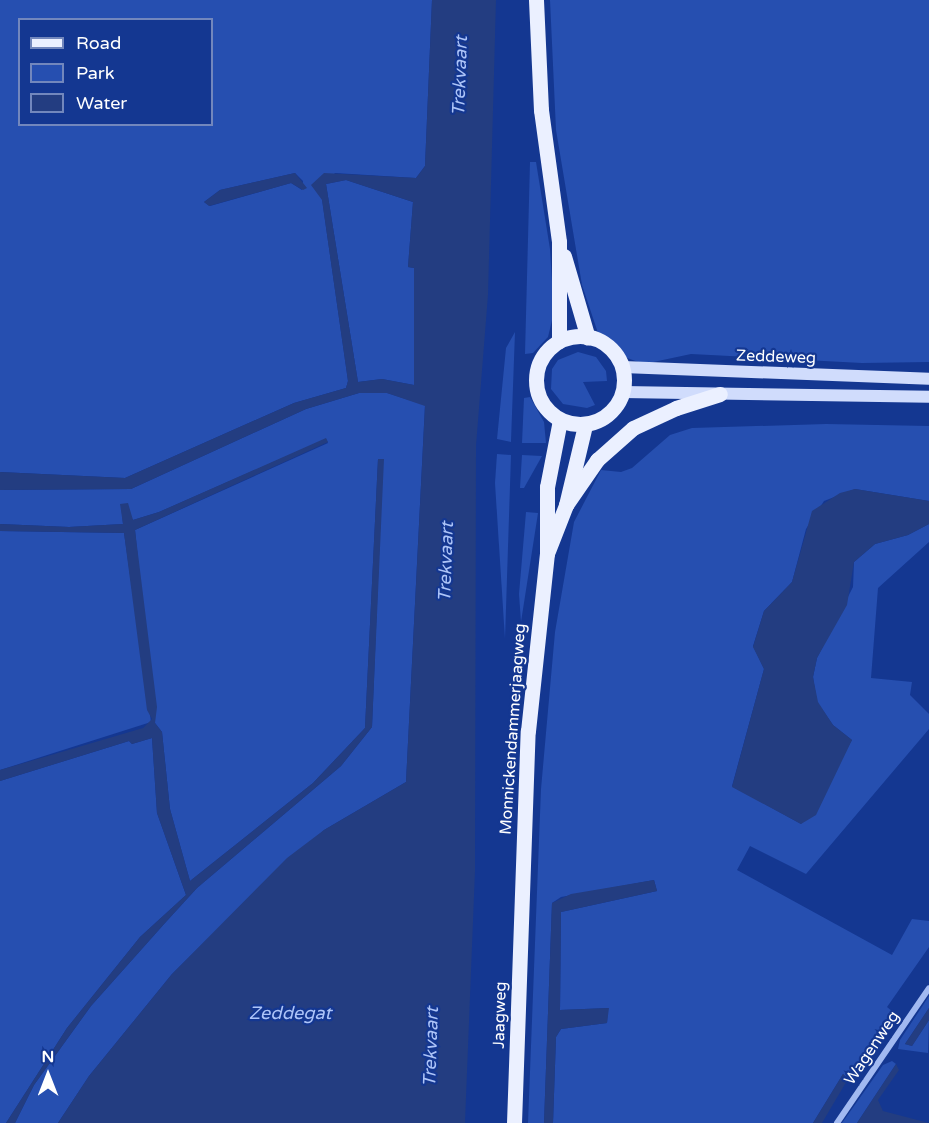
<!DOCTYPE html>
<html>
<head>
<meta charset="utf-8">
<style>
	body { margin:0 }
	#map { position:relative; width:929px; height:1123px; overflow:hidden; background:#143791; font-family:"Varela Round",sans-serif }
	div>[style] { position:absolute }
	.green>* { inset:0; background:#264fb0 }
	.water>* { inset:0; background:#233d81 }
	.street>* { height:6px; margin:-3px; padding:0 3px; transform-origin:3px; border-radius:3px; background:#a1b9f1 }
	.secondary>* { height:12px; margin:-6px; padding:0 6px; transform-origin:6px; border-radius:6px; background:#d0dcfc }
	.primary>* { height:15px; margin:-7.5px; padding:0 7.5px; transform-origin:7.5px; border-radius:7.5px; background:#ebf0ff }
	.primary>.ring { margin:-7.5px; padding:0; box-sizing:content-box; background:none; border:15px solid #ebf0ff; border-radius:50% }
	span { translate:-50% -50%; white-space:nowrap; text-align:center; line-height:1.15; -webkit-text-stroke:4.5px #143791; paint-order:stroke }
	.street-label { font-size:16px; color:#fff }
	.water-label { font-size:18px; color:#adc4f8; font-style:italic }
	.legend { position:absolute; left:18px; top:18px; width:195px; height:108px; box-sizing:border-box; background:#143791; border:2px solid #7287bd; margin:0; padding:8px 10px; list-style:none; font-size:18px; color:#fff }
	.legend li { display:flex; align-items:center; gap:12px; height:30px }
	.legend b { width:30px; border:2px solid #7287bd }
	.north { position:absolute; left:18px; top:1045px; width:60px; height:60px; -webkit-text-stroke:4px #143791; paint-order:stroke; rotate:0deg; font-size:16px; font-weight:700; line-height:24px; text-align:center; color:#fff }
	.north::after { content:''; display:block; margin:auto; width:21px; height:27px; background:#fff; clip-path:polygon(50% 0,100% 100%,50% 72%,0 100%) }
</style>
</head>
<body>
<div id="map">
	<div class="green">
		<div style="clip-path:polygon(evenodd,0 0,432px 0,425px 166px,416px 178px,335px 173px,318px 190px,322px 199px,348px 381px,346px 388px,294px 403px,125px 478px,0 472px,0 0,20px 20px,212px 20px,212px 124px,20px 124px,20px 20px,0 0,295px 173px,303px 181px,302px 190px,291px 183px,210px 206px,204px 202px,220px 190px,295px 173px)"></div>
		<div style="clip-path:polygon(550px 0,929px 0,929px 362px,862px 363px,691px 354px,644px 364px,627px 358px,616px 345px,598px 333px,582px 285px,556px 130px)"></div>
		<div style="clip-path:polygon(530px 162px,536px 162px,550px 249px,554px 312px,548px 337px,533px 353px,525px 354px)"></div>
		<div style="clip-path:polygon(346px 180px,413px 202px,408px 267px,414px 268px,414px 385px,382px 379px,358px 382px,326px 184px)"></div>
		<div style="clip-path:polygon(515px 332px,511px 441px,511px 442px,497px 439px,506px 348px)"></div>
		<div style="clip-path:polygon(578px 352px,596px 357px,606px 371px,607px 381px,583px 382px,595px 405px,587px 408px,563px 404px,551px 389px,552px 369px,558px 360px)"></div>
		<div style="clip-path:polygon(359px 393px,387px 393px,425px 405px,406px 782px,324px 830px,222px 925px,172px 974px,89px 1076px,58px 1123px,15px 1123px,34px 1085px,91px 1006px,165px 923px,197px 888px,341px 766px,372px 727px,383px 460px,378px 459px,365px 728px,313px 783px,190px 881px,170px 809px,162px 732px,155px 723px,135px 530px,328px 443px,326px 439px,159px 512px,133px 520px,121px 504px,123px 524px,69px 527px,0 524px,0 490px,131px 489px,306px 409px)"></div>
		<div style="clip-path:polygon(530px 397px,544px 422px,546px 443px,522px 443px,524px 398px)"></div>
		<div style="clip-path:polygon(826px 424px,929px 426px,929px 501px,855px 489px,824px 501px,806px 529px,792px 582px,764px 611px,753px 646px,764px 669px,732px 786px,801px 824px,852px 740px,833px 725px,817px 702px,813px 677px,817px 658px,853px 587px,854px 562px,875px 544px,908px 535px,929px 524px,929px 542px,878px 588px,871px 678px,912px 682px,910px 695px,929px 714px,929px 729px,806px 874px,750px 846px,737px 870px,892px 955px,912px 919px,929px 921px,929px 947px,887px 1007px,893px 1012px,848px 1079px,843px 1074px,813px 1123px,553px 1123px,556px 1037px,561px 1029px,607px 1023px,608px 1008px,560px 1010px,561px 912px,657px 891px,654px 880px,561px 897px,552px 903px,544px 1123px,528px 1123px,541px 789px,555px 632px,574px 522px,601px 470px,621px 472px,632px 468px,670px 435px,692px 428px)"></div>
		<div style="clip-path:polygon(497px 454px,511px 455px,505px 639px,495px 483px)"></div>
		<div style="clip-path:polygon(522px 455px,542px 456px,524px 488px,520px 488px)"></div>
		<div style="clip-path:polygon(526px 512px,538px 513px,521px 622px,519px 594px)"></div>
		<div style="clip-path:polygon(0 531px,124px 533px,151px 722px,0 770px)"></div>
		<div style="clip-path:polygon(152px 738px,157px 813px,186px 895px,140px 937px,67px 1028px,6px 1123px,0 1123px,0 781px,129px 741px,132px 744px)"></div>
		<div style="clip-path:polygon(929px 996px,929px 1008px,905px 1044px,912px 1046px,929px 1020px,928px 1053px,898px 1049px,900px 1040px)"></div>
		<div style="clip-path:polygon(892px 1061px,896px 1064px,857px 1123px,842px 1123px,883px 1065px)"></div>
	</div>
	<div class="water">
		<div style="clip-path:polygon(evenodd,432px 0,496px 0,488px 295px,476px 446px,475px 871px,465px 1123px,58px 1123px,89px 1076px,172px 974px,287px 858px,324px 830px,406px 782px,425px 406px,387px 393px,359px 393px,306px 409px,131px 489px,0 490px,0 472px,125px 478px,294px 403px,346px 388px,348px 381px,322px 200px,311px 185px,324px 173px,416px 178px,425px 166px,432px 0,346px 180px,413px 202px,408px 267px,414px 268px,414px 385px,382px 379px,358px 382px,326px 184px,346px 180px)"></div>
		<div style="clip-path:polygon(295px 173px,307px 188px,303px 190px,291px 183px,209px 206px,204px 202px,220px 190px)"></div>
		<div style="clip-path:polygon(326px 438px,328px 442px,135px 530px,157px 707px,155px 723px,162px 732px,170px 809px,190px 881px,313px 783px,365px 728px,378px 459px,384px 459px,372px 727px,341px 766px,197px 888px,165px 923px,91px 1006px,34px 1085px,15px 1123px,6px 1123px,67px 1028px,140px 937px,186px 895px,157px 813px,152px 738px,132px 744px,129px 741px,0 781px,0 770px,143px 728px,152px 719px,147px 710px,124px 533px,0 531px,0 524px,69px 527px,123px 524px,120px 504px,128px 503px,133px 520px,159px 512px)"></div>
		<div style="clip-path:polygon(855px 489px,929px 501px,929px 524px,908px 535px,875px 544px,854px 562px,847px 605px,817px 658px,813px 677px,818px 702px,833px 725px,852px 740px,816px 815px,801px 824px,732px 787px,764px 669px,753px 647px,764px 611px,792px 582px,812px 511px,840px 493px)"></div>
		<div style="clip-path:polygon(654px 880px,657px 891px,561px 912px,560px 1010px,609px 1008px,607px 1023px,561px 1029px,556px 1037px,553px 1123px,544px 1123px,552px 903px,571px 894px)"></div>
		<div style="clip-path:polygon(929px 1008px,929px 1020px,912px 1046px,905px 1044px)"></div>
		<div style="clip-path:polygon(896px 1064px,899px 1070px,878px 1100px,883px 1111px,929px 1123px,857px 1123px)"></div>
		<div style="clip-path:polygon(843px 1074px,848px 1079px,822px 1123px,813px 1123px)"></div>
	</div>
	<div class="street">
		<div style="left:837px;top:1123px;width:163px;rotate:-55.7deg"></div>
	</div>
	<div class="secondary">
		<div style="left:623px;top:367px;width:306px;rotate:2.2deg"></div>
		<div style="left:623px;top:392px;width:306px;rotate:0.9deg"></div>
	</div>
	<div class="primary">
		<div style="left:536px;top:0;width:110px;rotate:87.4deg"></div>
		<div style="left:541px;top:110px;width:133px;rotate:82.2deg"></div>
		<div style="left:559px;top:242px;width:99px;rotate:90deg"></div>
		<div style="left:564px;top:256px;width:85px;rotate:73.7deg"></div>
		<div class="ring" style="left:536px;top:336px;width:73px;height:73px"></div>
		<div style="left:566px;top:505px;width:55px;rotate:-55.4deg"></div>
		<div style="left:597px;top:460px;width:48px;rotate:-41.6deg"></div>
		<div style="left:633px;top:428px;width:47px;rotate:-24.9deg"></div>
		<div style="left:676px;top:408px;width:46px;rotate:-17.7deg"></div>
		<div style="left:548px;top:551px;width:49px;rotate:-68.6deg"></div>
		<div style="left:566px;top:505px;width:82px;rotate:-76.6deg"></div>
		<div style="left:514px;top:1123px;width:392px;rotate:-88deg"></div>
		<div style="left:528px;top:731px;width:178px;rotate:-83.9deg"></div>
		<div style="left:547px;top:554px;width:67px;rotate:-90deg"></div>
		<div style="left:547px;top:487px;width:68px;rotate:-79deg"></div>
	</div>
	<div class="street-label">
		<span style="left:776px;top:357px;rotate:2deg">Zeddeweg</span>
		<span style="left:513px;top:729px;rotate:-86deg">Monnickendammerjaagweg</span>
		<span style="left:500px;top:1015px;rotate:-88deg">Jaagweg</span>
		<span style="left:872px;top:1048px;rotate:-56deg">Wagenweg</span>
	</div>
	<div class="water-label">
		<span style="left:460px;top:76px;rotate:-88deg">Trekvaart</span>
		<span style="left:446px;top:562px;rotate:-88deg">Trekvaart</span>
		<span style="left:290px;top:1013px">Zeddegat</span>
		<span style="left:431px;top:1047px;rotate:-88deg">Trekvaart</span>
	</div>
	<ul class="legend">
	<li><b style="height:8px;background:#ebf0ff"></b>Road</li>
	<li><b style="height:16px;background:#264fb0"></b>Park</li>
	<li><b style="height:16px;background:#233d81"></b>Water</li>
	</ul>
	<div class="north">N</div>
</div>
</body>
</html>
